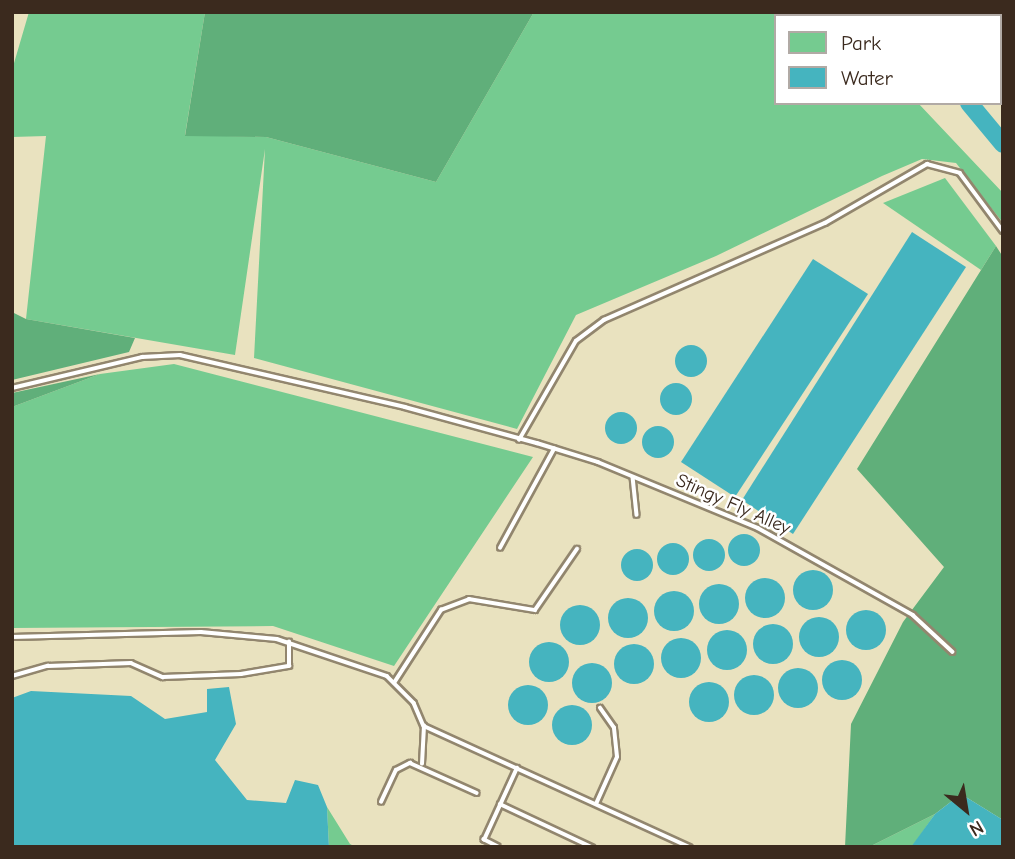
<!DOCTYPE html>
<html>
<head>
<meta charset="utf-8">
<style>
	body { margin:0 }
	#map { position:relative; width:1015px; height:859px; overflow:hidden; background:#e9e2bf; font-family:"Comic Neue",sans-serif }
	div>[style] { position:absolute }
	.green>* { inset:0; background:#75cb90 }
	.forest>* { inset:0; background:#60af7a }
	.water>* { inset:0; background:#45b4bf }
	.round { border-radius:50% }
	.river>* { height:18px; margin:-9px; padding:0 9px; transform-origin:9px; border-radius:9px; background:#45b4bf }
	.roads { filter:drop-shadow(2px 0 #92866e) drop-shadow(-2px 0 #92866e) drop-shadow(0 2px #92866e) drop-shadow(0 -2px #92866e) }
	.service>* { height:3.5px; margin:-1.75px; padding:0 1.75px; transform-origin:1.75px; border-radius:1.75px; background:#fff }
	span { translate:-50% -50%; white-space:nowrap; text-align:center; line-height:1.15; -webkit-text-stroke:5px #fff; paint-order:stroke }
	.street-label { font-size:19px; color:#3b2a1e }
	.frame { position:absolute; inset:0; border:14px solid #3b2a1e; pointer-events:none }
	.legend { position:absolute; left:774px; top:14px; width:228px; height:91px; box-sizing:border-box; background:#fff; border:2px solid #b1aaa5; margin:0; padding:9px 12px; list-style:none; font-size:21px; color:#3b2a1e }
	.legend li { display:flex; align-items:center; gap:14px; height:35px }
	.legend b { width:35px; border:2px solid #b1aaa5 }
	.north { position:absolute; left:931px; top:775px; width:70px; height:70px; -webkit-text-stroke:5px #fff; paint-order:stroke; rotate:150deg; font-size:19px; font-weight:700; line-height:28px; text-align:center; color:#3b2a1e }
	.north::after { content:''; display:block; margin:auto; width:24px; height:32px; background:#3b2a1e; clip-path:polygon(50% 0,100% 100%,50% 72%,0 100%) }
</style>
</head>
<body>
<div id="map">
	<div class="green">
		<div style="clip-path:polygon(29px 12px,205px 12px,185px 135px,266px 137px,436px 182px,534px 12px,814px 12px,818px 16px,775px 16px,775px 103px,918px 103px,1003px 193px,1003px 223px,956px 163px,922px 159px,882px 176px,716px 256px,576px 315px,517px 429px,254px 358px,265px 149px,235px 355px,26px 319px,46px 136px,12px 137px,12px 70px)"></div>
		<div style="clip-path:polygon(945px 178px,996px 246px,981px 270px,883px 203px)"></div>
		<div style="clip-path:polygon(174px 364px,533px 457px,394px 666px,273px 626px,12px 628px,12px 407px,100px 374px)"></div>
		<div style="clip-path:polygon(327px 807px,350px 844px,356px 847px,329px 847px)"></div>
		<div style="clip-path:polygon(935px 814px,912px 847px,869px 847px)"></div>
	</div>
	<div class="forest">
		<div style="clip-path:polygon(205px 12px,534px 12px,436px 182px,266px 137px,185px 136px)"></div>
		<div style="clip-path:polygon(996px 246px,1003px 257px,1003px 820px,961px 794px,935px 814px,869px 847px,845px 847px,851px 724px,903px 622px,944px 567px,857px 469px)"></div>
		<div style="clip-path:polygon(12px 312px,26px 319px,135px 338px,129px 352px,12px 380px)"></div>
		<div style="clip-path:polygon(100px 374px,12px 407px,12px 393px)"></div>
	</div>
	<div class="water">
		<div style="clip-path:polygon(912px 232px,966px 267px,793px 534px,742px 500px)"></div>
		<div style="clip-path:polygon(813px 259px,868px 294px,735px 497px,681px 462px)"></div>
		<div class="round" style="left:675px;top:345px;width:32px;height:32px"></div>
		<div class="round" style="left:660px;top:383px;width:32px;height:32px"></div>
		<div class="round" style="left:605px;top:412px;width:32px;height:32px"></div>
		<div class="round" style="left:642px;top:426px;width:32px;height:32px"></div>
		<div class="round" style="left:728px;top:534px;width:32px;height:32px"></div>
		<div class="round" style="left:693px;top:539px;width:32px;height:32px"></div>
		<div class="round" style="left:657px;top:543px;width:32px;height:32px"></div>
		<div class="round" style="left:621px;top:549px;width:32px;height:32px"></div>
		<div class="round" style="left:793px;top:570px;width:40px;height:40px"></div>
		<div class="round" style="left:745px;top:578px;width:40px;height:40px"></div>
		<div class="round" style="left:699px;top:584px;width:40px;height:40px"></div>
		<div class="round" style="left:654px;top:591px;width:40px;height:40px"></div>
		<div class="round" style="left:608px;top:598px;width:40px;height:40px"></div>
		<div class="round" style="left:560px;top:605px;width:40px;height:40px"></div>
		<div class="round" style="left:846px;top:610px;width:40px;height:40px"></div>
		<div class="round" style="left:799px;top:617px;width:40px;height:40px"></div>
		<div class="round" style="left:753px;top:624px;width:40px;height:40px"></div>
		<div class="round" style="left:707px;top:630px;width:40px;height:40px"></div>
		<div class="round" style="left:661px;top:638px;width:40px;height:40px"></div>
		<div class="round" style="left:529px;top:642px;width:40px;height:40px"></div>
		<div class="round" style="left:614px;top:644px;width:40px;height:40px"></div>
		<div class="round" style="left:822px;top:660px;width:40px;height:40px"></div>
		<div class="round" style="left:572px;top:663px;width:40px;height:40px"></div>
		<div class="round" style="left:778px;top:668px;width:40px;height:40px"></div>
		<div class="round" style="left:734px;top:675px;width:40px;height:40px"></div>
		<div class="round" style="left:689px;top:682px;width:40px;height:40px"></div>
		<div class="round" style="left:508px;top:685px;width:40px;height:40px"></div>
		<div style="clip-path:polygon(229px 687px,236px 724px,215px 760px,247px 800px,286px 803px,295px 780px,318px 785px,327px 807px,329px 847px,12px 847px,12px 698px,31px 691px,131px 696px,165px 719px,207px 712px,207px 689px)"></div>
		<div class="round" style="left:552px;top:705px;width:40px;height:40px"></div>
		<div style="clip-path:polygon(961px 794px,1003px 820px,1003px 847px,911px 847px,935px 814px)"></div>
	</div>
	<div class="river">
		<div style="left:860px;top:12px;width:6px;rotate:39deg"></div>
		<div style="left:969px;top:103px;width:53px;rotate:50.3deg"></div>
	</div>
	<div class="roads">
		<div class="service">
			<div style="left:12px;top:388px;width:134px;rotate:-13.4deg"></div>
			<div style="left:142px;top:357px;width:38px;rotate:-3deg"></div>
			<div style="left:180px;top:355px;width:231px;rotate:13deg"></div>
			<div style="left:405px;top:407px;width:137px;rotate:15.3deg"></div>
			<div style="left:537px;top:443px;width:64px;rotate:17.3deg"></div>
			<div style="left:598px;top:462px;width:173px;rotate:22.4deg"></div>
			<div style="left:758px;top:528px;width:178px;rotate:29.3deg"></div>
			<div style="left:913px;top:615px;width:54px;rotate:42.8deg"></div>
			<div style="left:519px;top:440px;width:114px;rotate:-60.1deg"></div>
			<div style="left:576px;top:341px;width:35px;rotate:-37deg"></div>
			<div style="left:604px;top:320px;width:241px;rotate:-23.7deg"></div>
			<div style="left:825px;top:223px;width:118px;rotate:-30deg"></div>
			<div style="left:927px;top:164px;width:34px;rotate:15deg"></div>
			<div style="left:960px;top:173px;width:72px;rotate:53.4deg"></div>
			<div style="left:633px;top:477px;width:38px;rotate:84deg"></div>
			<div style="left:500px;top:548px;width:113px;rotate:-61.4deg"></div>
			<div style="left:12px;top:637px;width:189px;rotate:-1.5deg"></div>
			<div style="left:201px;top:632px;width:76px;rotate:5.3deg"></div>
			<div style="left:277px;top:639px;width:116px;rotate:18.6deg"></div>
			<div style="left:387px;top:676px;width:38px;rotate:45deg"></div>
			<div style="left:414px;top:703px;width:25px;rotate:67deg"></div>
			<div style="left:424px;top:726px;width:292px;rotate:24.5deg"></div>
			<div style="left:12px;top:676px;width:37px;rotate:-16deg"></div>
			<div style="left:48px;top:666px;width:83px;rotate:-2.1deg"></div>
			<div style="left:131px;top:663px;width:35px;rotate:24deg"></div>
			<div style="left:163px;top:677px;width:78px;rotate:-2.2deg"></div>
			<div style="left:241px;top:674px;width:49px;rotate:-9.5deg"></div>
			<div style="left:289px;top:666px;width:24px;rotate:-90deg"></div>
			<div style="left:394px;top:683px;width:87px;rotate:-57.2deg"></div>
			<div style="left:441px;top:610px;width:30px;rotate:-21deg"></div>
			<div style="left:469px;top:599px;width:67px;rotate:9.5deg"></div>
			<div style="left:535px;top:610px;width:74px;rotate:-55.5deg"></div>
			<div style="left:422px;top:764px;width:38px;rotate:-87deg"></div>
			<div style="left:381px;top:802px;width:35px;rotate:-65deg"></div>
			<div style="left:396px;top:770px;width:16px;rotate:-27deg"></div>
			<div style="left:410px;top:763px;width:73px;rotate:24.1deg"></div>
			<div style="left:500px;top:804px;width:102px;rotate:25.1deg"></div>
			<div style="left:596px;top:804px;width:51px;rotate:-65.9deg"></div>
			<div style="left:617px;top:757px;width:29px;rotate:-96deg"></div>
			<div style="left:614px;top:728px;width:24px;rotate:-125deg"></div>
			<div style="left:498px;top:847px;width:16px;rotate:-153deg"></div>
			<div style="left:484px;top:840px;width:79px;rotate:-65.4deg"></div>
		</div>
	</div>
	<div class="street-label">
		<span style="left:733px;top:505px;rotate:24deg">Stingy Fly Alley</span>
	</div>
	<div class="frame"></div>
	<ul class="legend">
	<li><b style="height:19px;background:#75cb90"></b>Park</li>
	<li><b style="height:19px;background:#45b4bf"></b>Water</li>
	</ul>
	<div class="north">N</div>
</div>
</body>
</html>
